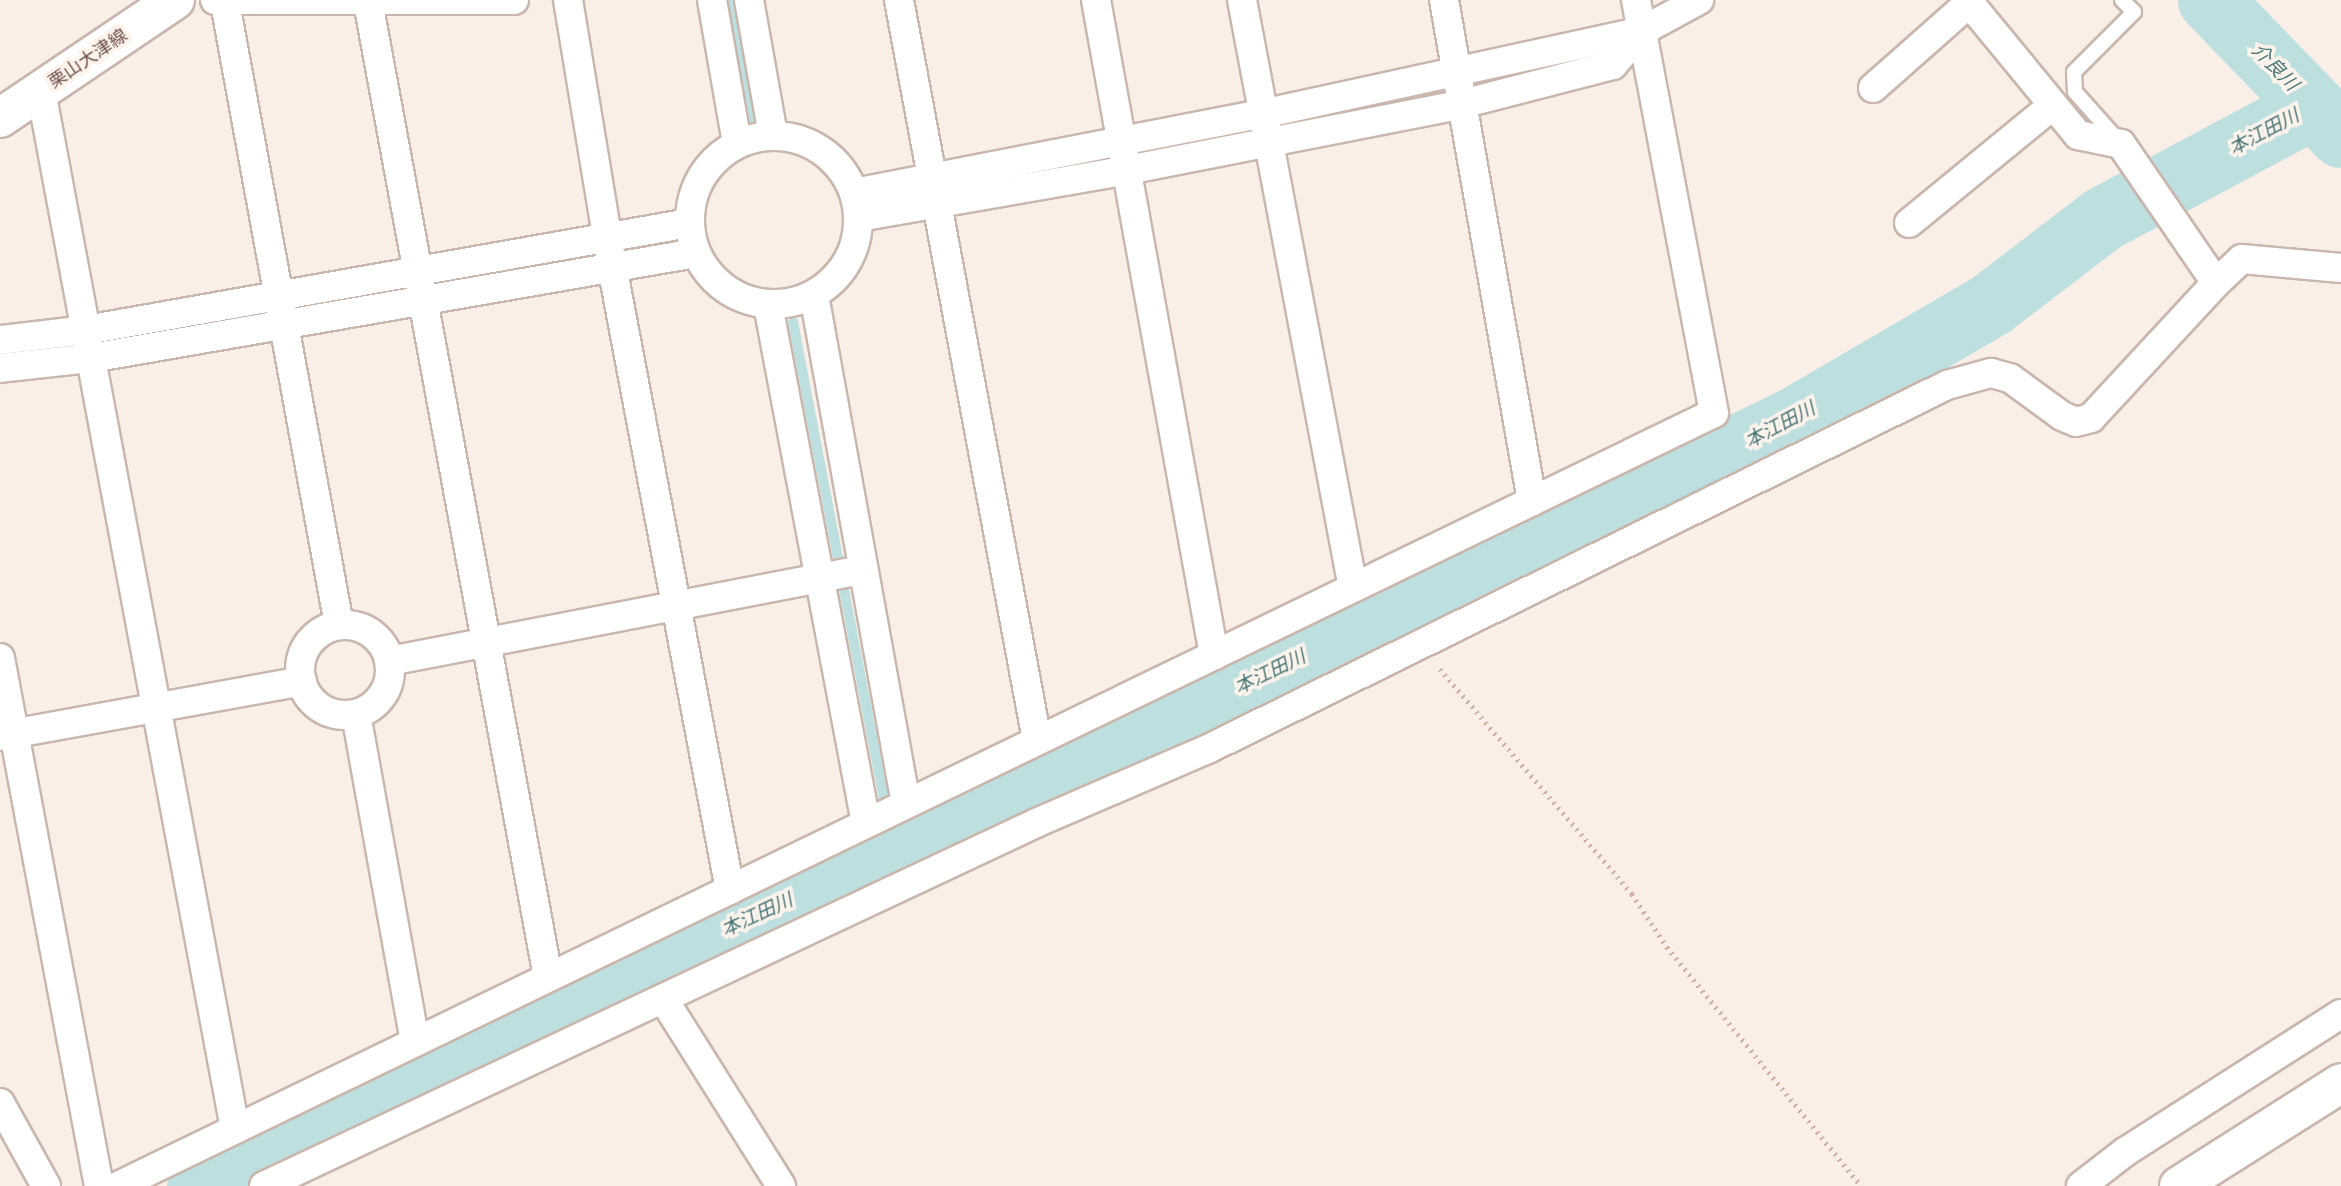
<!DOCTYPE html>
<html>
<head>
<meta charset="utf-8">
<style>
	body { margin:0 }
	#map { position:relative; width:2341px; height:1186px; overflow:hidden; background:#f9efe6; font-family:"Fira Sans","Noto Sans JP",sans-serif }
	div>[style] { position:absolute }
	.stream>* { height:10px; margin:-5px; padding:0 5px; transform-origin:5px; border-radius:5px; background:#bddfe0 }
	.river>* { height:65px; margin:-32.5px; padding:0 32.5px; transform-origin:32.5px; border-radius:32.5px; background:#bddfe0 }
	.path>* { height:4.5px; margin-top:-2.25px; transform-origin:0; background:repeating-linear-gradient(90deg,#cfafa4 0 2px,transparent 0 7px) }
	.roads { filter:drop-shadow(2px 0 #c9b6ad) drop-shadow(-2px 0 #c9b6ad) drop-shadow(0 2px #c9b6ad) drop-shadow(0 -2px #c9b6ad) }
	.lane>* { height:14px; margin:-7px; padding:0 7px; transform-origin:7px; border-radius:7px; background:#fff }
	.street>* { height:28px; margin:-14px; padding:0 14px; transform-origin:14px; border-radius:14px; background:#fff }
	.street>.ring { margin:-14px; padding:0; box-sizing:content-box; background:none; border:28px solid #fff; border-radius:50% }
	.secondary>* { height:38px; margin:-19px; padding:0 19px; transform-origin:19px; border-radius:19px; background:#fff }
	span { translate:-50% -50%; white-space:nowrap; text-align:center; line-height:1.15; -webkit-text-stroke:7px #fcf3eb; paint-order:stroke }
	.street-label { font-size:18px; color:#6f554e }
	.water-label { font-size:19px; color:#477778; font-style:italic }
</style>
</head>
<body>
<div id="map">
	<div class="stream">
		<div style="left:733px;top:0;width:120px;rotate:80.4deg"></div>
		<div style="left:793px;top:322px;width:540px;rotate:79.21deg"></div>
	</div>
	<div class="river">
		<div style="left:2210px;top:0;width:188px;rotate:45.9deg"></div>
		<div style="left:199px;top:1186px;width:86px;rotate:-23.9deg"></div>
		<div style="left:278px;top:1151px;width:345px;rotate:-27.2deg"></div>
		<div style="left:585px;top:993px;width:384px;rotate:-24.4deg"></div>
		<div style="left:935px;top:834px;width:950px;rotate:-25.76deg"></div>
		<div style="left:1791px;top:421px;width:232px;rotate:-30.3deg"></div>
		<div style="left:1991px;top:304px;width:140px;rotate:-37.4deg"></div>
		<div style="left:2102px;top:219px;width:238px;rotate:-28.1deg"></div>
	</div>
	<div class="path">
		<div style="left:1440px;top:669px;width:296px;rotate:49.5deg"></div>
		<div style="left:1632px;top:894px;width:64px;rotate:56.6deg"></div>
		<div style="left:1667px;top:947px;width:308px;rotate:50.9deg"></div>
	</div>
	<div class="roads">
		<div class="lane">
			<div style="left:2117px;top:139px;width:63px;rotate:-131.8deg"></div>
			<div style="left:2075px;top:92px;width:20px;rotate:-93deg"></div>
			<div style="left:2074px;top:72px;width:85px;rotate:-45deg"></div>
			<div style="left:2134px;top:12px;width:17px;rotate:-135deg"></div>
		</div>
		<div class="street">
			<div style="left:215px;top:0;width:299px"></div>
			<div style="left:568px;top:0;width:270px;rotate:80.6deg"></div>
			<div style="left:612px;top:266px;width:635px;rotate:79.29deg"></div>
			<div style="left:712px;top:0;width:145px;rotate:80.1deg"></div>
			<div style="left:749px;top:0;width:137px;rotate:79.9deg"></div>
			<div style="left:899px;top:0;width:753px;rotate:79.44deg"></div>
			<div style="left:1096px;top:0;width:666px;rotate:79.79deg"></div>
			<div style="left:1242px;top:0;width:598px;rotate:79.31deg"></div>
			<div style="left:1444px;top:0;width:509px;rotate:80.04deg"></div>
			<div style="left:1967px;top:0;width:175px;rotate:50.6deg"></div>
			<div style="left:2078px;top:135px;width:44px;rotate:11.8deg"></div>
			<div style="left:2121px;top:144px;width:168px;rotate:55.6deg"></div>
			<div style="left:2216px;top:283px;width:35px;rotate:-43deg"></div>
			<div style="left:2242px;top:259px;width:99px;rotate:5.2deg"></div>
			<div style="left:368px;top:2px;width:991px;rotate:79.54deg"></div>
			<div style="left:225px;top:3px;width:632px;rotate:79.61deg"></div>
			<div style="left:1873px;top:88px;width:128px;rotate:-41.5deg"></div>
			<div style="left:41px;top:91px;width:1056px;rotate:79.41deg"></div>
			<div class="ring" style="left:690px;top:136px;width:140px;height:140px"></div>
			<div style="left:854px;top:193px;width:416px;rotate:-11deg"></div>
			<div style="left:1262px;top:114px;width:389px;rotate:-12.3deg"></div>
			<div style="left:1642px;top:31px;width:65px;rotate:-28.5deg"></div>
			<div style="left:859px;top:217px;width:272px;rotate:-9.9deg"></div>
			<div style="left:1127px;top:170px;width:341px;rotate:-11.1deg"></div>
			<div style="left:1462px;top:104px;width:156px;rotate:-14.5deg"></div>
			<div style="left:1613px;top:65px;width:45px;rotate:-49.5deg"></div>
			<div style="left:1909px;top:223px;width:186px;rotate:-39.3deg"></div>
			<div style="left:814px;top:295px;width:517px;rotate:79.75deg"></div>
			<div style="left:768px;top:305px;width:527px;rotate:79.29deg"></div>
			<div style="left:0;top:340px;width:87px;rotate:-6.6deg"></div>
			<div style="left:86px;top:330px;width:612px;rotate:-10.06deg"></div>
			<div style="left:0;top:368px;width:92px;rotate:-6.3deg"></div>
			<div style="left:91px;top:358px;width:614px;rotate:-9.85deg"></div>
			<div class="ring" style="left:300px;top:625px;width:62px;height:62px"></div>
			<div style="left:0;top:658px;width:537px;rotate:79.38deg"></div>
			<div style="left:389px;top:661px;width:483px;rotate:-10.9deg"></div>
			<div style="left:356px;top:714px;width:333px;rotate:79.8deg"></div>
			<div style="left:0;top:736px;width:307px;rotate:-10.3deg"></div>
			<div style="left:664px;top:1000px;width:220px;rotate:57.8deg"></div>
			<div style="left:0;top:1103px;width:95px;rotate:61deg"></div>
			<div style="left:118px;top:1186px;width:1773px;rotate:-25.84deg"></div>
			<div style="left:1714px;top:413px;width:420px;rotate:-100.7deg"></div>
			<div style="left:264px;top:1186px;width:853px;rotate:-25.18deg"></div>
			<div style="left:1036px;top:823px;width:189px;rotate:-23.3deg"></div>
			<div style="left:1210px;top:748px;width:822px;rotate:-26.22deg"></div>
			<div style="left:1947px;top:385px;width:46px;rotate:-15.3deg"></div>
			<div style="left:1991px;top:373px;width:20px;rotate:15deg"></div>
			<div style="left:2010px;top:378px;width:64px;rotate:36.2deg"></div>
			<div style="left:2062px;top:416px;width:15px;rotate:23deg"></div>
			<div style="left:2076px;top:422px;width:16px;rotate:-15deg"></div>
			<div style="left:2091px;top:418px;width:184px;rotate:-47.2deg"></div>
			<div style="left:2081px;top:1186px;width:56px;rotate:-37.7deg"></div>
			<div style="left:2125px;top:1152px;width:256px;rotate:-32.6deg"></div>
		</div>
		<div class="secondary">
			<div style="left:0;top:118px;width:211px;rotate:-34deg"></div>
			<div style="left:2179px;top:1186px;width:192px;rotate:-32.4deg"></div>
		</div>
	</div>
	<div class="street-label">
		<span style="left:88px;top:59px;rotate:-34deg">栗山大津線</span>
	</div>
	<div class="water-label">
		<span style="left:2275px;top:67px;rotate:46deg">介良川</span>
		<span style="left:2264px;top:132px;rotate:-28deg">本江田川</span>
		<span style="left:1780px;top:425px;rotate:-28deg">本江田川</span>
		<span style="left:1270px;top:672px;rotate:-26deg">本江田川</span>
		<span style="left:757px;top:915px;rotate:-25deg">本江田川</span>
	</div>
</div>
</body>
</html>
